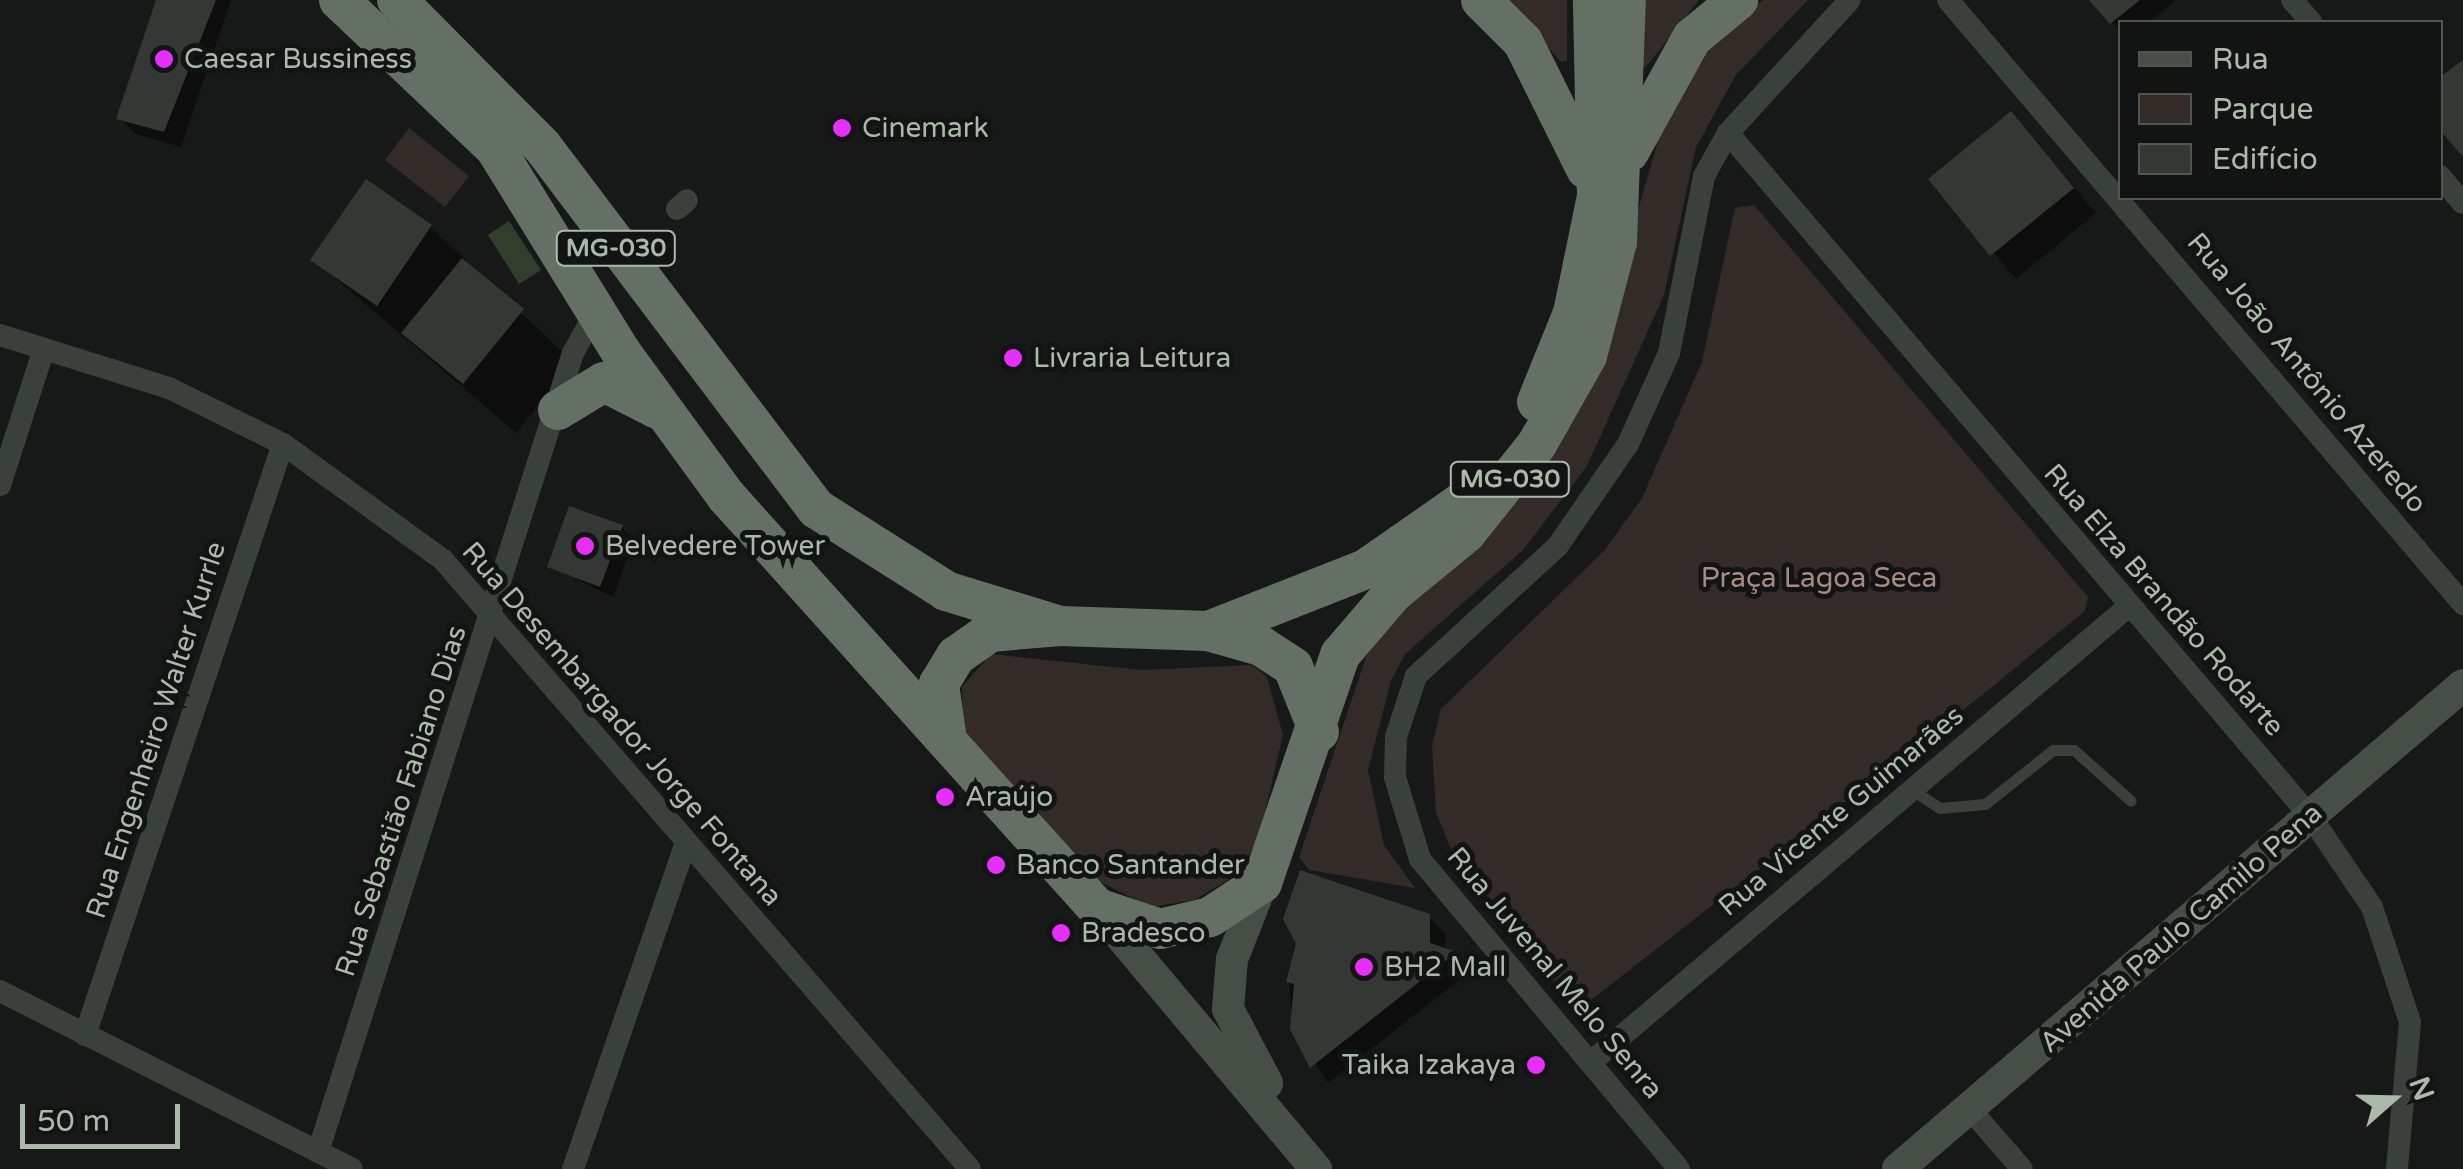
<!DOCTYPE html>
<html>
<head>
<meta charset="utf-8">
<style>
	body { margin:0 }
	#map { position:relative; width:2463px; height:1169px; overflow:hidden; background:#171918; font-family:"Varela Round",sans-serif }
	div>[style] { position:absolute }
	.green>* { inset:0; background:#322b27 }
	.water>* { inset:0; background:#323e2c }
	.shadow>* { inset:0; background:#0007 }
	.building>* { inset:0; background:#343835 }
	.lane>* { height:11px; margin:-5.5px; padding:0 5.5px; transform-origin:5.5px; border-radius:5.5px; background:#3a403a }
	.street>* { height:22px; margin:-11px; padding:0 11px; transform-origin:11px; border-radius:11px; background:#3a403a }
	.secondary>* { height:32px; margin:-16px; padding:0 16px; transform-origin:16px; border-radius:16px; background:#464f46 }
	.highway>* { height:40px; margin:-20px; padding:0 20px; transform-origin:20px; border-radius:20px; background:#647064 }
	.dots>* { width:28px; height:28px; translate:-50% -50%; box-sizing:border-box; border:5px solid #121413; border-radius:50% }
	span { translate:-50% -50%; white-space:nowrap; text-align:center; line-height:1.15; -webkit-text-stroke:10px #121413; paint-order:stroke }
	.shield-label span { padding:2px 8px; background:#121413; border:2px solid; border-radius:8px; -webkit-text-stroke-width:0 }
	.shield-label { font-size:25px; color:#aabaa9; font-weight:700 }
	.poi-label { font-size:28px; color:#aabaa9 }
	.left { translate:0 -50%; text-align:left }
	.right { translate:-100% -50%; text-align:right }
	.street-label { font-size:28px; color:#aabaa9 }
	.park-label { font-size:28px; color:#a68b7f }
	.legend { position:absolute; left:2118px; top:20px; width:325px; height:180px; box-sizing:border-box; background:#121413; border:2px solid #4f564f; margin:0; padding:12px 18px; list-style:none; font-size:30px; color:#aabaa9 }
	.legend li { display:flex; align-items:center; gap:20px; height:50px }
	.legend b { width:50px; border:2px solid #4f564f }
	.north { position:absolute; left:2343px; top:1049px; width:100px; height:100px; -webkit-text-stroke:8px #121413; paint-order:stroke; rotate:70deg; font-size:28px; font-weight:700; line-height:40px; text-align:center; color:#aabaa9 }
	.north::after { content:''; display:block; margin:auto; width:35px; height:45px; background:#aabaa9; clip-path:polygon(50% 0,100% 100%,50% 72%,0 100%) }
	.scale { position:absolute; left:20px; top:1104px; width:160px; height:45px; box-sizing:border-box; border:5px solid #aabaa9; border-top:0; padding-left:12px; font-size:30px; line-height:35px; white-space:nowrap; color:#aabaa9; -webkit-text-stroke:8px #121413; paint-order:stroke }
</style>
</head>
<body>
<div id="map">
	<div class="green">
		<div style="clip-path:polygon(1508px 0,1567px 0,1567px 61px,1561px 62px)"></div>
		<div style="clip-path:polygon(1637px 0,1699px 0,1645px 68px,1640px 67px)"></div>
		<div style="clip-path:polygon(1764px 0,1808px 0,1736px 75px,1696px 147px,1664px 295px,1587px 466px,1523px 550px,1405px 654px,1391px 681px,1368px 770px,1384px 845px,1415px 888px,1309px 870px,1299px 857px,1366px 657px,1387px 621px,1503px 513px,1630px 238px,1673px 89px,1737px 15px)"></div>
		<div style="clip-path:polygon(409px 128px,469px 176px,445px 207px,385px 160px)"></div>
		<div style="clip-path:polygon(1754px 205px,2088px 597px,2085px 611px,1982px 695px,1577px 1011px,1452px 851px,1436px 812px,1432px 746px,1441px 709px,1604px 551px,1642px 498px,1702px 362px,1735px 208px)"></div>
		<div style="clip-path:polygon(991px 654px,1141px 670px,1252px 665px,1267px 677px,1283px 735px,1259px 837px,1238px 874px,1194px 900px,1151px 907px,1097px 880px,963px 733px,962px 687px)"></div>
	</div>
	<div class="water">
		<div style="clip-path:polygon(509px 221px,541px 270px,519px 284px,488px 235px)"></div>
	</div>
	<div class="shadow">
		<div style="clip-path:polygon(164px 0,231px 0,181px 147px,136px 134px,119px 118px)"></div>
		<div style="clip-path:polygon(2093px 0,2176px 0,2149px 22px,2120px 22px,2120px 31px)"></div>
		<div style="clip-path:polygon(2011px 114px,2096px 213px,2016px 279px,1931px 179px)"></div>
		<div style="clip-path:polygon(431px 227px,573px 362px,516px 433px,313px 259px)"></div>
		<div style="clip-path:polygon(621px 527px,634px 540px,613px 597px,550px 566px)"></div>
		<div style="clip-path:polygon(1429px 917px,1445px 934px,1445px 951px,1472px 970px,1328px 1083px,1293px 1029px,1289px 981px)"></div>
	</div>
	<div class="building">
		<div style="clip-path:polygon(156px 0,216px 0,164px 132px,116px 119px)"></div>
		<div style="clip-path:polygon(2089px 0,2140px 0,2110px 24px)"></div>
		<div style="clip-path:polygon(2463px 60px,2463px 157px,2440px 130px,2440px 77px)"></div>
		<div style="clip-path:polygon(2011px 111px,2074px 188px,1990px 256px,1928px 179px)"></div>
		<div style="clip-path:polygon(366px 179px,432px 225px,377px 306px,310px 260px)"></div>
		<div style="clip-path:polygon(462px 258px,524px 309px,463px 384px,401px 333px)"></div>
		<div style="clip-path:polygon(569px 506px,623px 525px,600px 587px,547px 567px)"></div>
		<div style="clip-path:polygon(1300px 870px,1430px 914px,1430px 943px,1457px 952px,1310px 1068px,1290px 1029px,1294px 984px,1286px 982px,1296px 944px,1283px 919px)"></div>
	</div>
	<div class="lane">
		<div style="left:1912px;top:790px;width:33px;rotate:33deg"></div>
		<div style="left:1940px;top:808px;width:45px;rotate:-5.1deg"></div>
		<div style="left:1985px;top:804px;width:87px;rotate:-38.5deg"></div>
		<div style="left:2053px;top:750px;width:21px"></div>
		<div style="left:2074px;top:750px;width:76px;rotate:41.8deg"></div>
	</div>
	<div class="street">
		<div style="left:1948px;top:0;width:794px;rotate:49.55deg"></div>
		<div style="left:2292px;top:0;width:29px;rotate:49deg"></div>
		<div style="left:1728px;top:133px;width:899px;rotate:49.56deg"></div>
		<div style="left:2311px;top:817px;width:109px;rotate:55.9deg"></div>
		<div style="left:2372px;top:907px;width:121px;rotate:71.7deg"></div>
		<div style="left:2410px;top:1022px;width:148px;rotate:95.1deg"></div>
		<div style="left:2440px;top:176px;width:35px;rotate:50deg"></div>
		<div style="left:677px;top:209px;width:13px;rotate:-42deg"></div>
		<div style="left:0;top:335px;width:177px;rotate:17.4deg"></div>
		<div style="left:169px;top:388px;width:127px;rotate:26.2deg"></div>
		<div style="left:283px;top:444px;width:198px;rotate:35.9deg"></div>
		<div style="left:443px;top:560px;width:805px;rotate:49.13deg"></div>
		<div style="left:0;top:485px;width:143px;rotate:-72.1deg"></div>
		<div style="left:0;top:991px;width:394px;rotate:26.8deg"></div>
		<div style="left:85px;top:1035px;width:623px;rotate:-71.48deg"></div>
		<div style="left:1591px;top:1062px;width:705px;rotate:-40.28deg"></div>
		<div style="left:1970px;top:1109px;width:79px;rotate:49.1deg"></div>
		<div style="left:318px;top:1152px;width:839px;rotate:-72.3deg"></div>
		<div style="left:573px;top:353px;width:51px;rotate:-60.9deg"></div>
		<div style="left:573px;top:1169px;width:342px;rotate:-70.9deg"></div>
		<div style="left:1679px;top:1169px;width:404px;rotate:-129.9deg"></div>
		<div style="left:1420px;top:859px;width:86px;rotate:-107deg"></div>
		<div style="left:1395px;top:777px;width:40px;rotate:-88.6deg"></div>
		<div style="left:1396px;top:737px;width:64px;rotate:-71.8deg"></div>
		<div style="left:1416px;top:676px;width:191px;rotate:-42.5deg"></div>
		<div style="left:1557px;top:547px;width:125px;rotate:-55.4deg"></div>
		<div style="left:1628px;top:444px;width:100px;rotate:-65.7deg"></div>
		<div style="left:1669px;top:353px;width:180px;rotate:-78.8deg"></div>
		<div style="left:1704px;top:176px;width:49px;rotate:-60.8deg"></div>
		<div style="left:1728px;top:133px;width:180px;rotate:-47.5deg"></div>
	</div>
	<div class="secondary">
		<div style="left:1262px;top:883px;width:82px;rotate:111.5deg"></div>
		<div style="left:1232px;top:959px;width:50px;rotate:94.6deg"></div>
		<div style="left:1228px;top:1009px;width:84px;rotate:62.2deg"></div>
		<div style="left:1097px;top:908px;width:341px;rotate:50deg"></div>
		<div style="left:1898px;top:1169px;width:744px;rotate:-40.58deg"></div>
	</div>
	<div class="highway">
		<div style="left:339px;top:0;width:215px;rotate:43.5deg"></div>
		<div style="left:495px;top:148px;width:240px;rotate:58.3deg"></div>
		<div style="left:621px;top:352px;width:178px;rotate:53.9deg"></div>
		<div style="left:726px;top:496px;width:554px;rotate:48deg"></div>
		<div style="left:1097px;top:908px;width:66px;rotate:18.4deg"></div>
		<div style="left:1160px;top:929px;width:51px;rotate:-13.5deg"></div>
		<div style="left:1210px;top:917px;width:62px;rotate:-33.2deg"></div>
		<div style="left:1262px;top:883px;width:241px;rotate:-71.1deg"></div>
		<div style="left:1340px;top:655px;width:82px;rotate:-49.5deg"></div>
		<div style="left:1393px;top:593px;width:94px;rotate:-39.4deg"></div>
		<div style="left:1466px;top:533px;width:114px;rotate:-51.4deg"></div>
		<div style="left:1537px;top:444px;width:101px;rotate:-60.4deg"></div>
		<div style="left:1587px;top:356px;width:118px;rotate:-75.3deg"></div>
		<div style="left:1617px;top:242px;width:242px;rotate:-87.9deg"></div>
		<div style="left:397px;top:0;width:206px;rotate:45.2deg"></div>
		<div style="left:542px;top:146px;width:455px;rotate:52.9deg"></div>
		<div style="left:817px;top:509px;width:153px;rotate:32.4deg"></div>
		<div style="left:946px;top:591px;width:119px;rotate:17.1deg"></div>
		<div style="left:1481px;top:0;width:59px;rotate:45deg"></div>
		<div style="left:1523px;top:42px;width:142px;rotate:63.6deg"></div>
		<div style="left:1629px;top:152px;width:130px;rotate:-61.1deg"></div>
		<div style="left:1692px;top:38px;width:60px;rotate:-39.6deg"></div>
		<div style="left:1537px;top:402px;width:96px;rotate:-68deg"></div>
		<div style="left:1573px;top:313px;width:119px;rotate:-78.4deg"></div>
		<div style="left:1597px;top:196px;width:196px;rotate:-91.2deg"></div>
		<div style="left:558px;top:410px;width:54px;rotate:-31.3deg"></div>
		<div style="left:604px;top:382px;width:59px;rotate:27deg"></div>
		<div style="left:1208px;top:631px;width:170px;rotate:-21.4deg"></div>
		<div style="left:1366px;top:569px;width:121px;rotate:-34.9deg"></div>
		<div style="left:947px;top:741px;width:58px;rotate:-98deg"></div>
		<div style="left:939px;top:684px;width:33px;rotate:-59deg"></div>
		<div style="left:956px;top:656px;width:42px;rotate:-35.2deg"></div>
		<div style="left:990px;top:632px;width:70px;rotate:-4.9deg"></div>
		<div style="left:1060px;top:626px;width:148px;rotate:1.9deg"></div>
		<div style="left:1208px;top:631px;width:55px;rotate:15.8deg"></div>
		<div style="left:1261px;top:646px;width:38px;rotate:33deg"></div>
		<div style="left:1293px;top:667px;width:70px;rotate:68.2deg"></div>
	</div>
	<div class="dots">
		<div style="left:164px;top:59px;background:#e82efa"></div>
		<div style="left:842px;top:128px;background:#e82efa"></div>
		<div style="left:1013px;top:358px;background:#e82efa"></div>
		<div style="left:585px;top:546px;background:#e82efa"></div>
		<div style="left:945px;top:797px;background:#e82efa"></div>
		<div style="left:996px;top:865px;background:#e82efa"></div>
		<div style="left:1061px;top:933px;background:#e82efa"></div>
		<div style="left:1364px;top:967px;background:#e82efa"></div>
		<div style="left:1536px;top:1065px;background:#e82efa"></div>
	</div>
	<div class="shield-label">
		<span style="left:616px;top:248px">MG-030</span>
		<span style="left:1510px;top:479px">MG-030</span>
	</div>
	<div class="poi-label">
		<span class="left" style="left:184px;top:59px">Caesar Bussiness</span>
		<span class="left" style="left:862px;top:128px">Cinemark</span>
		<span class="left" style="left:1033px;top:358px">Livraria Leitura</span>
		<span class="left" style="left:605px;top:546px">Belvedere Tower</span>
		<span class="left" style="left:965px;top:797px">Araújo</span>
		<span class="left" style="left:1016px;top:865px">Banco Santander</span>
		<span class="left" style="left:1081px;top:933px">Bradesco</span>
		<span class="left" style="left:1384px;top:967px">BH2 Mall</span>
		<span class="right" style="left:1516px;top:1065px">Taika Izakaya</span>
	</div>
	<div class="street-label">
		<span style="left:2307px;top:373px;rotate:50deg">Rua João Antônio Azeredo</span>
		<span style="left:2164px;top:600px;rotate:49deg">Rua Elza Brandão Rodarte</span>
		<span style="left:622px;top:724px;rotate:49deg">Rua Desembargador Jorge Fontana</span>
		<span style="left:156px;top:730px;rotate:-72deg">Rua Engenheiro Walter Kurrle</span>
		<span style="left:401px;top:801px;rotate:-72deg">Rua Sebastião Fabiano Dias</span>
		<span style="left:1841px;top:811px;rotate:-40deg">Rua Vicente Guimarães</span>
		<span style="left:2181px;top:928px;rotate:-41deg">Avenida Paulo Camilo Pena</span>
		<span style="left:1555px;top:973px;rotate:50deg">Rua Juvenal Melo Senra</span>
	</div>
	<div class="park-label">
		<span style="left:1819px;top:578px">Praça Lagoa Seca</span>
	</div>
	<ul class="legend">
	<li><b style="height:12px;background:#464f46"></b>Rua</li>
	<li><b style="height:28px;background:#322b27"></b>Parque</li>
	<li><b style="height:28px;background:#343835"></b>Edifício</li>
	</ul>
	<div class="north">N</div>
	<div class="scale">50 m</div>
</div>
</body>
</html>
